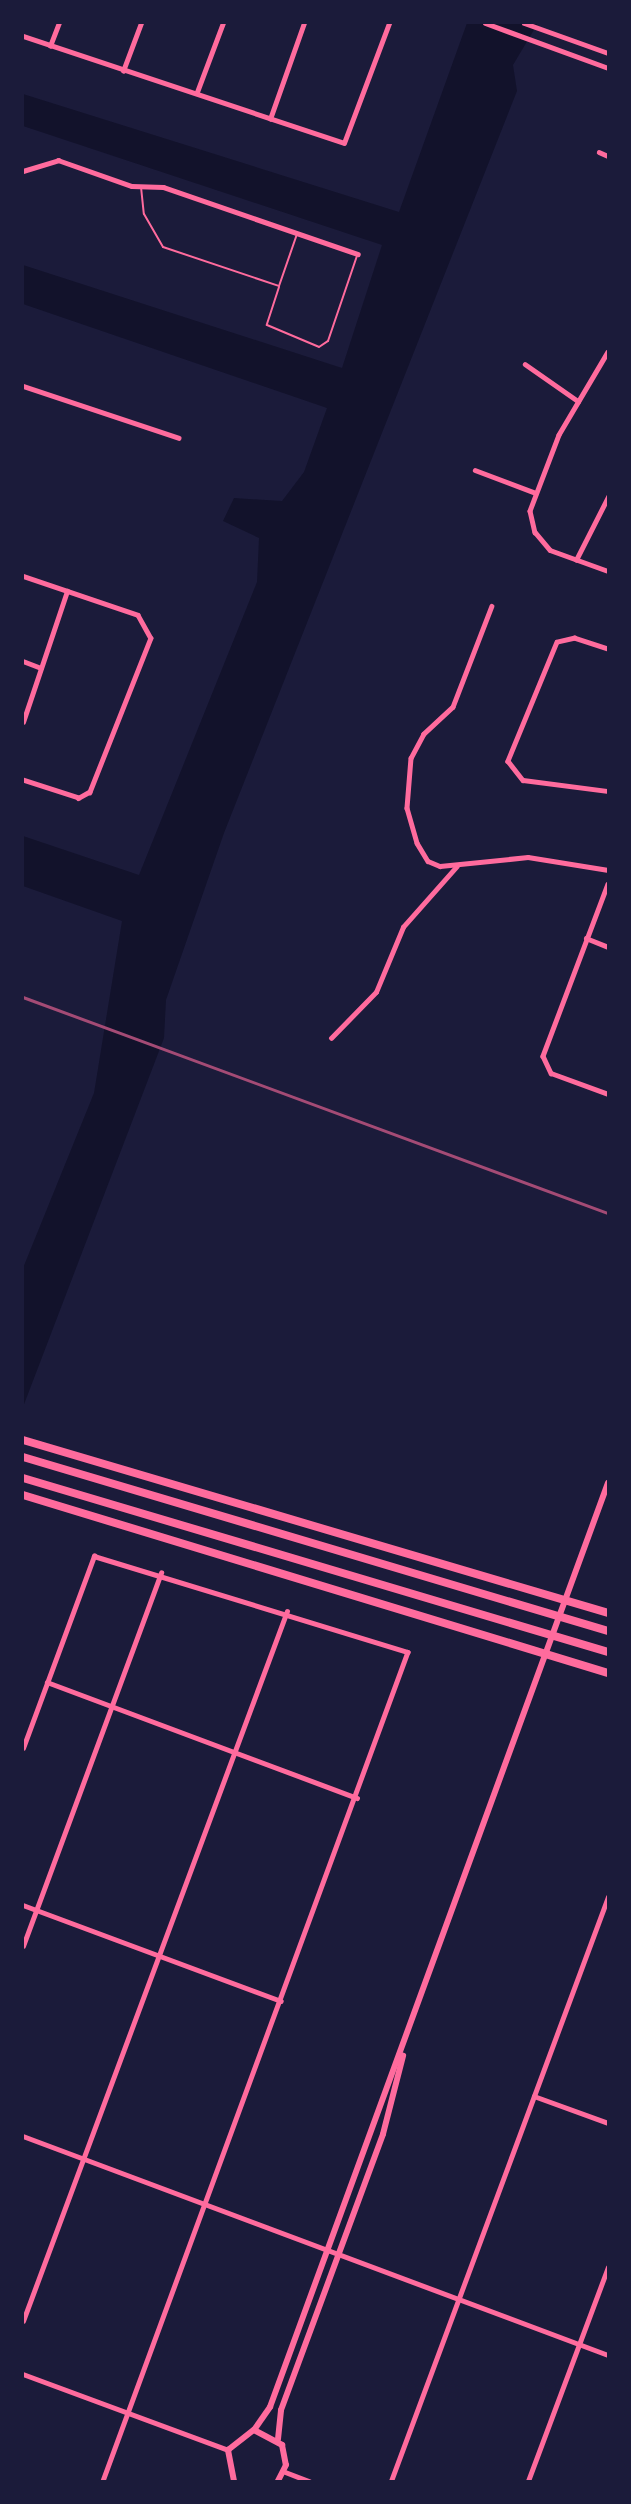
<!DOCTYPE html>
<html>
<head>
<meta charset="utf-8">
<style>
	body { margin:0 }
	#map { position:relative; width:631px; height:2504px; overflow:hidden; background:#1b1b3a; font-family:Commissioner,sans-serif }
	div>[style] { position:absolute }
	.water>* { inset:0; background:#12122b }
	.service>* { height:2px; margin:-1px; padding:0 1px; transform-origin:1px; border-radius:1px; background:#ff6b9d }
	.minor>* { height:4.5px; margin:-2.25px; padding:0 2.25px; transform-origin:2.25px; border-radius:2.25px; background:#ff6b9d }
	.tertiary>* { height:5px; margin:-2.5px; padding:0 2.5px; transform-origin:2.5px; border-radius:2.5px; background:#ff6b9d }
	.secondary>* { height:6px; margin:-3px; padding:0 3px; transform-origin:3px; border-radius:3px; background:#ff6b9d }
	.motorway>* { height:8px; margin:-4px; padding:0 4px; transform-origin:4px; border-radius:4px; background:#ff6b9d }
	.rail>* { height:2.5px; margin:-1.25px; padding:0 1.25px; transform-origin:1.25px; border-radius:1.25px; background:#a44b75 }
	span { translate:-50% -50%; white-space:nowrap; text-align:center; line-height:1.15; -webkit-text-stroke:7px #1b1b3a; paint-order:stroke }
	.frame { position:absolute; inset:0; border:24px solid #1b1b3a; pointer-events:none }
</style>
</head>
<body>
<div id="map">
	<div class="water">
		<div style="clip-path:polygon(467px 23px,538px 23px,513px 65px,517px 91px,224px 833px,166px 1000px,164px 1038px,23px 1407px,23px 1268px,94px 1093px,122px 921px,23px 886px,23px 836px,139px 875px,257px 582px,259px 538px,223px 521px,234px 498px,282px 501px,304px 472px,327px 408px,23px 304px,23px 265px,342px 368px,382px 245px,23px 126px,23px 94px,399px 212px)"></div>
	</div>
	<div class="service">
		<div style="left:141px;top:187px;width:27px;rotate:84deg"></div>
		<div style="left:144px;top:214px;width:38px;rotate:60deg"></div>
		<div style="left:163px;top:247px;width:122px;rotate:18.6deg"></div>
		<div style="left:279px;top:286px;width:55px;rotate:-70.9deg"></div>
		<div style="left:279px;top:287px;width:40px;rotate:108deg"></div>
		<div style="left:267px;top:325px;width:56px;rotate:22.9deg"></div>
		<div style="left:319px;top:347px;width:11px;rotate:-34deg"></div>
		<div style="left:328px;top:341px;width:90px;rotate:-71.2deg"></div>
	</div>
	<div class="minor">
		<div style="left:23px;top:36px;width:338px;rotate:18.4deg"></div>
		<div style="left:344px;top:143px;width:128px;rotate:-69.4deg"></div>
		<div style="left:50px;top:46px;width:25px;rotate:-69deg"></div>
		<div style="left:123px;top:71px;width:51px;rotate:-69.4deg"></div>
		<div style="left:197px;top:92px;width:74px;rotate:-69.4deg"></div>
		<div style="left:270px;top:119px;width:102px;rotate:-70.5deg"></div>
		<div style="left:599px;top:152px;width:10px;rotate:24deg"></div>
		<div style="left:23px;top:171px;width:37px;rotate:-17deg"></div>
		<div style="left:58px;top:160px;width:78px;rotate:19.4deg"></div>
		<div style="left:132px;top:186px;width:31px;rotate:2deg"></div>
		<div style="left:163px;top:187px;width:206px;rotate:19deg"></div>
		<div style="left:608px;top:352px;width:96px;rotate:120.6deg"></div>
		<div style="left:559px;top:435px;width:81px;rotate:110.9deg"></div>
		<div style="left:530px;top:511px;width:22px;rotate:77deg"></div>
		<div style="left:535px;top:532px;width:23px;rotate:50deg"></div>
		<div style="left:550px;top:550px;width:62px;rotate:19.9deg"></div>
		<div style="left:525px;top:364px;width:65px;rotate:34.9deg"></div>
		<div style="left:23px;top:386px;width:164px;rotate:18.4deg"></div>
		<div style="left:475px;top:470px;width:65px;rotate:20.7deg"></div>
		<div style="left:576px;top:560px;width:71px;rotate:-63.1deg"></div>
		<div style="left:23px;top:576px;width:121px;rotate:18.7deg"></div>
		<div style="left:138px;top:615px;width:26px;rotate:61deg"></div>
		<div style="left:151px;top:638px;width:166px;rotate:111.6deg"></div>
		<div style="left:90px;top:792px;width:13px;rotate:151deg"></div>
		<div style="left:79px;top:798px;width:59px;rotate:-162.2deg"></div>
		<div style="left:492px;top:606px;width:108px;rotate:111.1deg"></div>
		<div style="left:453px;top:707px;width:40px;rotate:137deg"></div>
		<div style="left:424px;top:734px;width:27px;rotate:118deg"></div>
		<div style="left:411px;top:758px;width:50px;rotate:94.6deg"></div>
		<div style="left:407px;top:808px;width:36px;rotate:74deg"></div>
		<div style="left:417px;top:843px;width:21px;rotate:59deg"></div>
		<div style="left:428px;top:861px;width:13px;rotate:23deg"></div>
		<div style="left:440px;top:866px;width:88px;rotate:-5.8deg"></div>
		<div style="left:528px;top:857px;width:81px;rotate:9.2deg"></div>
		<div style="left:608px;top:649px;width:35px;rotate:-162deg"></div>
		<div style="left:575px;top:638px;width:18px;rotate:167deg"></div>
		<div style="left:557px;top:642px;width:129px;rotate:112.4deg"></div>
		<div style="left:508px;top:761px;width:24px;rotate:52deg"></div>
		<div style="left:523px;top:780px;width:86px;rotate:7.4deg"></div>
		<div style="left:23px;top:661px;width:19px;rotate:21deg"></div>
		<div style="left:23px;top:722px;width:138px;rotate:-71.4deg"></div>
		<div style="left:608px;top:884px;width:184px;rotate:110.7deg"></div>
		<div style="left:543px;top:1056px;width:19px;rotate:65deg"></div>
		<div style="left:551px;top:1073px;width:61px;rotate:20.2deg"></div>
		<div style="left:586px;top:938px;width:24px;rotate:22deg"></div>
		<div style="left:331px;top:1038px;width:64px;rotate:-45.6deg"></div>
		<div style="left:376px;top:992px;width:70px;rotate:-67.4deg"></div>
		<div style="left:403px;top:927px;width:81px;rotate:-48.5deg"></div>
		<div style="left:47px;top:1682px;width:331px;rotate:20.5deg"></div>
		<div style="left:23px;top:1748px;width:205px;rotate:-69.7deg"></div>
		<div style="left:94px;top:1556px;width:328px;rotate:17deg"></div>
		<div style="left:408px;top:1652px;width:883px;rotate:110.2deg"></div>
		<div style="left:23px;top:1905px;width:275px;rotate:20.4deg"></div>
		<div style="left:23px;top:1946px;width:398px;rotate:-69.7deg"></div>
		<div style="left:534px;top:2096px;width:79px;rotate:20deg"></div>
		<div style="left:23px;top:2136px;width:625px;rotate:20.52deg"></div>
		<div style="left:23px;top:2321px;width:757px;rotate:-69.6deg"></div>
		<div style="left:23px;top:2374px;width:219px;rotate:20.3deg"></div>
		<div style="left:391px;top:2481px;width:623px;rotate:-69.62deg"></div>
		<div style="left:528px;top:2481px;width:228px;rotate:-69.5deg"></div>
	</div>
	<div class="tertiary">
		<div style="left:485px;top:23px;width:131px;rotate:20.1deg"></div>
		<div style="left:524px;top:23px;width:89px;rotate:19.7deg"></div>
		<div style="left:285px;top:2472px;width:26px;rotate:21deg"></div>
	</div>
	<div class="secondary">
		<div style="left:254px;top:2430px;width:28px;rotate:-55deg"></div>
		<div style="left:270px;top:2407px;width:984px;rotate:-69.91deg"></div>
		<div style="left:278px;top:2439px;width:29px;rotate:-84deg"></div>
		<div style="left:281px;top:2410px;width:294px;rotate:-69.7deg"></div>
		<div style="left:383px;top:2134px;width:81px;rotate:-75.6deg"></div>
		<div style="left:234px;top:2481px;width:32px;rotate:-101deg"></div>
		<div style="left:228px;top:2450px;width:33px;rotate:-38deg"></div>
		<div style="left:254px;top:2430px;width:32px;rotate:28deg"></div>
		<div style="left:282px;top:2445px;width:20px;rotate:79deg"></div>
		<div style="left:286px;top:2465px;width:18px;rotate:117deg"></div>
	</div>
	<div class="motorway">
		<div style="left:23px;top:1440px;width:610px;rotate:16.47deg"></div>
		<div style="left:23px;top:1457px;width:610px;rotate:16.56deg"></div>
		<div style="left:23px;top:1478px;width:610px;rotate:16.56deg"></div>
		<div style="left:23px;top:1495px;width:611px;rotate:16.92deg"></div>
	</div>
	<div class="rail">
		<div style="left:23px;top:997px;width:624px;rotate:20.27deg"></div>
	</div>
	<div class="frame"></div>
</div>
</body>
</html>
